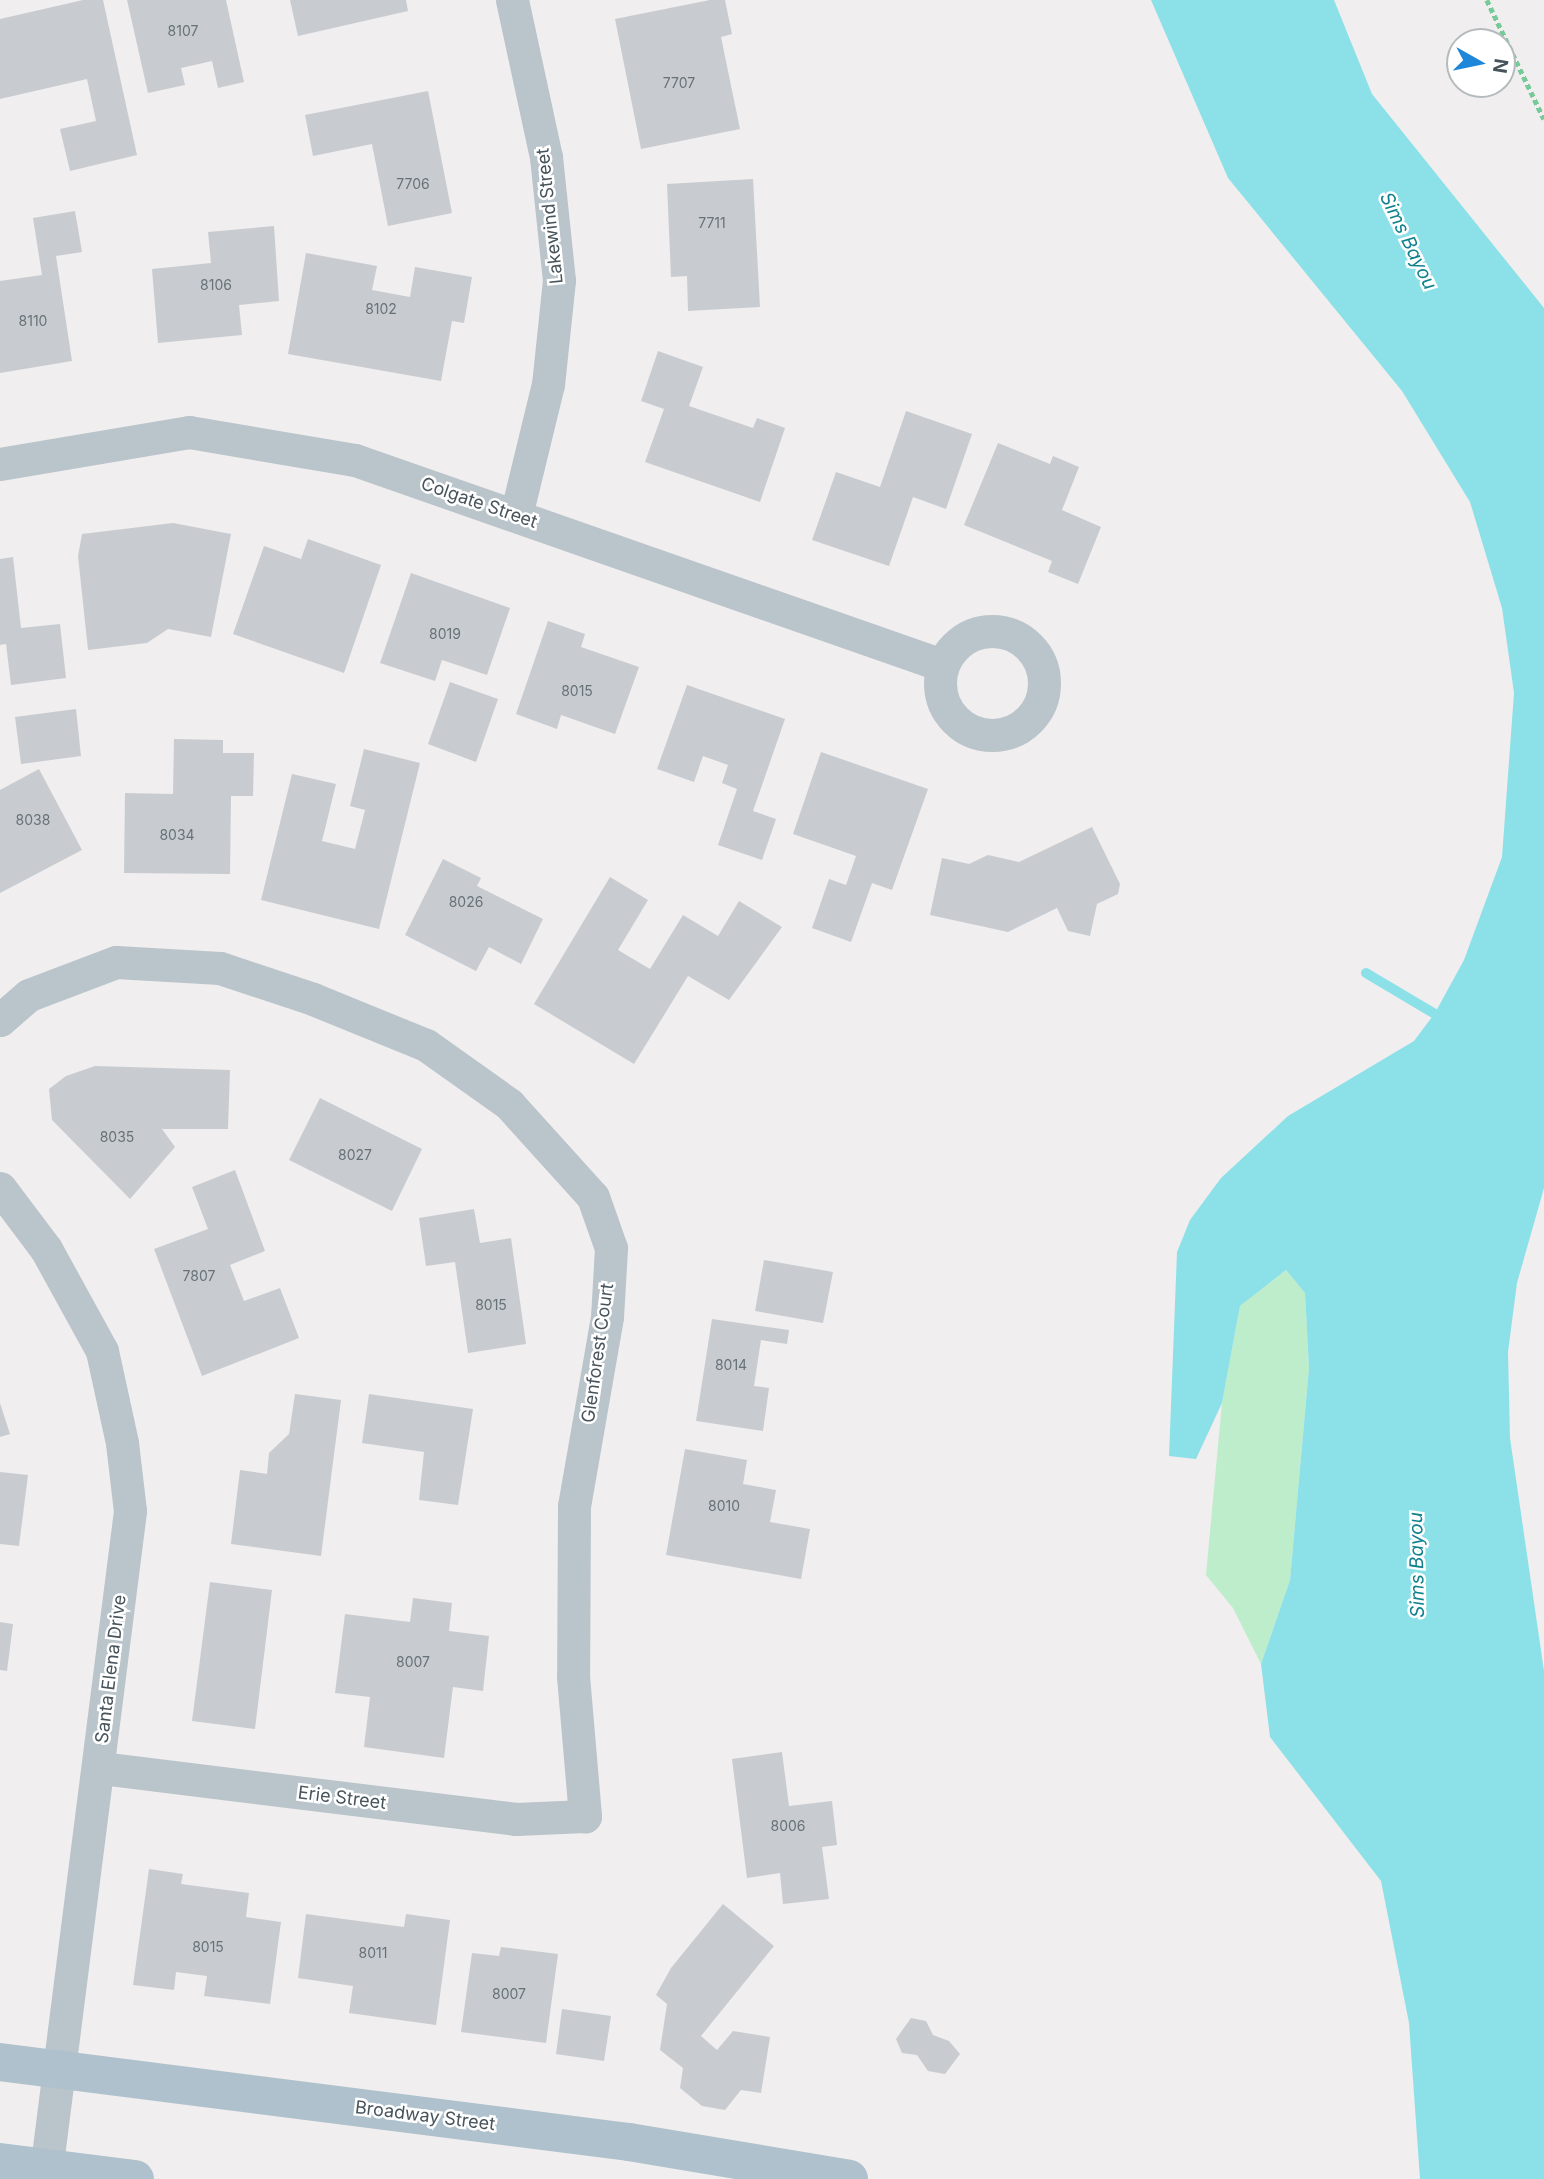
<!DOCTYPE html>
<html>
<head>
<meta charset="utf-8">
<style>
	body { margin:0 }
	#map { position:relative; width:1544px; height:2179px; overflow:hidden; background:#f0eeee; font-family:Inter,sans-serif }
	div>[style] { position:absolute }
	.green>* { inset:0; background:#bdedca }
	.water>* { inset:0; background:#8ce1e9 }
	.stream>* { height:10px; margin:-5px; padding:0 5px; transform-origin:5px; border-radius:5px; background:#8ce1e9 }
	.building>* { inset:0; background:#c8ccd0 }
	.path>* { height:4.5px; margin-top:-2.25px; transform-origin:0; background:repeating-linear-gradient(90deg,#76ca97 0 5px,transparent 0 8.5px) }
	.street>* { height:33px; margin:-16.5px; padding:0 16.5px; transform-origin:16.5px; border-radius:16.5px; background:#bac4cb }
	.street>.ring { margin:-16.5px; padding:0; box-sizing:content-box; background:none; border:33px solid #bac4cb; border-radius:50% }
	.primary>* { height:38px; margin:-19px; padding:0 19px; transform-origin:19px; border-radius:19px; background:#aec1cc }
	span { translate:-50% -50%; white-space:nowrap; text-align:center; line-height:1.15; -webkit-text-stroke:5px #fff; paint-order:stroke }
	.number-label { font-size:14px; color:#677278 }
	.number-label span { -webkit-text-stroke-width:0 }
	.street-label { font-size:18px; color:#47545b }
	.water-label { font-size:19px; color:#11828d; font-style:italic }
	.north { position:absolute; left:1446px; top:28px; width:70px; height:70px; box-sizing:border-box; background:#fff; border:2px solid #b5bbbd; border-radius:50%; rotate:99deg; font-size:19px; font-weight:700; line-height:28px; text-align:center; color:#47545b }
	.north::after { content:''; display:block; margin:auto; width:24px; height:32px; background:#1f87d9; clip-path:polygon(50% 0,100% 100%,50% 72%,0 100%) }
</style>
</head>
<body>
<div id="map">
	<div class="green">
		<div style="clip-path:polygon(1286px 1270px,1305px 1293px,1309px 1368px,1290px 1580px,1261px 1664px,1233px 1608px,1206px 1575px,1222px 1403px,1240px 1306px)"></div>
	</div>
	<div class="water">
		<div style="clip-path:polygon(1151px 0,1334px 0,1372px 94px,1544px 308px,1544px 1188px,1517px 1283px,1508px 1352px,1510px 1438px,1544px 1671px,1544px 2179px,1420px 2179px,1409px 2023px,1381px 1881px,1270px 1737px,1261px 1664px,1290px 1580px,1309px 1368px,1305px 1293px,1286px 1270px,1240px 1306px,1222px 1403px,1196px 1459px,1169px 1456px,1177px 1252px,1190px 1220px,1221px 1178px,1288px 1116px,1414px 1041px,1435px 1013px,1464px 960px,1502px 857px,1514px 693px,1502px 608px,1470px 502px,1402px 391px,1228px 178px)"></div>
	</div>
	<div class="stream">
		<div style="left:1366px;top:973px;width:92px;rotate:30.7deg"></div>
	</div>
	<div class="building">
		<div style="clip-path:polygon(83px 0,103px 0,137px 155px,70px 171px,60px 129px,96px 121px,87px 79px,0 99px,0 19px)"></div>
		<div style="clip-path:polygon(127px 0,226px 0,244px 82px,218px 88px,212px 61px,181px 68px,185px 85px,148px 93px)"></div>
		<div style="clip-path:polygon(290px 0,406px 0,408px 11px,298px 36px)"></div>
		<div style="clip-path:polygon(710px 0,725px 0,732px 34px,721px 37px,740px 129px,641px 149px,615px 19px)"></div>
		<div style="clip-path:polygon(428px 91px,452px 213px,388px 226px,372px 144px,313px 156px,305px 115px)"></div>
		<div style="clip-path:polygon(753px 179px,760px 307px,688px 311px,687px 276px,671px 277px,667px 184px)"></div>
		<div style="clip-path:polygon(75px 211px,82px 252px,56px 256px,72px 361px,0 373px,0 281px,42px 275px,33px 218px)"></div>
		<div style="clip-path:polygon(274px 226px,279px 301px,239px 305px,242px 335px,158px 343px,152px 269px,211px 263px,208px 232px)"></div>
		<div style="clip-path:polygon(306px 253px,377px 266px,372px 290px,410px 297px,415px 267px,472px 277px,464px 323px,452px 321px,441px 381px,288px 354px)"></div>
		<div style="clip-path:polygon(658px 351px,703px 367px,689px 406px,753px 428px,757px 418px,785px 428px,760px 502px,645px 462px,664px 409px,641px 401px)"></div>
		<div style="clip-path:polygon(906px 411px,972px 434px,946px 509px,913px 497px,889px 566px,812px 540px,836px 472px,880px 487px)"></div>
		<div style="clip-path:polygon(998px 443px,1050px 464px,1053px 456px,1079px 467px,1062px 510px,1101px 527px,1078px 584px,1048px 572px,1052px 561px,964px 525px)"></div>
		<div style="clip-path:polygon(173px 523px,231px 534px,211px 637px,168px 629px,147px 643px,88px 650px,78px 556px,82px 534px)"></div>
		<div style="clip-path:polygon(308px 539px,381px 565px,344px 673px,233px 634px,264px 546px,301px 559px)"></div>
		<div style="clip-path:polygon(13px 557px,21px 628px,60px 624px,66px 678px,11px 685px,6px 644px,0 645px,0 559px)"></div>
		<div style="clip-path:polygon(411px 573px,510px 608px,487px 675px,442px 660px,435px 681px,380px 663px)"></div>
		<div style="clip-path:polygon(548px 621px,585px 634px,581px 647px,639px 667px,615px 734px,561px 715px,557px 729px,516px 714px)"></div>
		<div style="clip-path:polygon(450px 682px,498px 699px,476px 762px,428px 744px)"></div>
		<div style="clip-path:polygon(687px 685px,785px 719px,753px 811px,776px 819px,762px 860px,718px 845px,737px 789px,722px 783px,728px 765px,703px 756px,694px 782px,657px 769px)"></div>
		<div style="clip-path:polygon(76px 709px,81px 756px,21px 764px,15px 717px)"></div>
		<div style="clip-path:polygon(174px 739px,223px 740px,223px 753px,254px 753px,253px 796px,231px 796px,230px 874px,124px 873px,125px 793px,173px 794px)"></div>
		<div style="clip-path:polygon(364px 749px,420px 763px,379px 929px,261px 900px,292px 774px,336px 784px,322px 841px,355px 849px,365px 810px,350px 806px)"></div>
		<div style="clip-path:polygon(821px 752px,928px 789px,892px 890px,872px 883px,851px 942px,812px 928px,829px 879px,846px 885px,856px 856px,793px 834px)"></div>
		<div style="clip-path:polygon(39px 769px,82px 850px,0 893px,0 790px)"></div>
		<div style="clip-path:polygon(1092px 827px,1120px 884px,1118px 894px,1097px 904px,1090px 936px,1068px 931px,1057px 908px,1008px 932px,930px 915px,942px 858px,969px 864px,988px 855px,1019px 862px)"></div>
		<div style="clip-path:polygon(443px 859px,481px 878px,477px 886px,543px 919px,521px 964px,489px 947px,476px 971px,405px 935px)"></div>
		<div style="clip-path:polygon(610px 877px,648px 900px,618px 950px,650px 969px,683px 915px,718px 936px,739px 901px,782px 927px,729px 1000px,688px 976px,634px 1064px,534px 1004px)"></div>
		<div style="clip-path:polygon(95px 1066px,230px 1070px,228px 1129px,162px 1129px,175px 1147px,130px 1199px,52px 1120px,49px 1089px,66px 1076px)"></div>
		<div style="clip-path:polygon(320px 1098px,422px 1149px,392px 1211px,289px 1160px)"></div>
		<div style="clip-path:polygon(235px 1170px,265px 1251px,230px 1265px,244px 1301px,280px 1288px,299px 1338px,202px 1376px,154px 1249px,208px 1229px,192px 1187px)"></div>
		<div style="clip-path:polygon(474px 1209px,480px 1243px,511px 1238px,526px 1344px,468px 1353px,455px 1262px,426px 1266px,419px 1218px)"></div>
		<div style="clip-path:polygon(764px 1260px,833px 1272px,823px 1323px,755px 1311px)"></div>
		<div style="clip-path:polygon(712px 1319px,789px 1330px,787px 1344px,761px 1340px,754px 1386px,769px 1388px,763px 1431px,696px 1421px)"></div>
		<div style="clip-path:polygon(295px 1394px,341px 1400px,321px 1556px,231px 1544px,240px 1470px,267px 1474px,269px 1453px,289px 1434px)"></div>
		<div style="clip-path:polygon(369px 1394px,473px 1409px,458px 1505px,419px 1500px,424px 1452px,362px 1443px)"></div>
		<div style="clip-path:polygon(0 1403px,10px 1434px,0 1437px)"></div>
		<div style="clip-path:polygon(685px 1449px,747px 1460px,743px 1484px,776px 1490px,770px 1522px,810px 1529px,801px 1579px,666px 1555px)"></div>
		<div style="clip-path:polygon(0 1472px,28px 1475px,19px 1546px,0 1544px)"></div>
		<div style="clip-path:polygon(210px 1582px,272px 1590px,255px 1729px,192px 1721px)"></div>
		<div style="clip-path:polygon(413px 1598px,452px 1603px,449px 1631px,489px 1636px,483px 1691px,453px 1687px,444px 1758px,364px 1747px,370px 1697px,335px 1693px,345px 1614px,410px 1622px)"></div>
		<div style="clip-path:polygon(0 1622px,13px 1624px,7px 1671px,0 1670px)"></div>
		<div style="clip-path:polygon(782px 1752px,789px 1806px,832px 1801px,837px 1845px,822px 1847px,829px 1899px,783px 1904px,780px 1873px,747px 1878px,732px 1759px)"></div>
		<div style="clip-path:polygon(149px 1869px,183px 1874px,181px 1884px,249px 1893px,246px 1917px,281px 1922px,270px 2004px,204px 1996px,207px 1976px,176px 1972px,174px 1990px,133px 1985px)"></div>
		<div style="clip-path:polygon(723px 1904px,774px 1946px,701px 2036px,717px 2050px,733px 2031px,770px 2037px,761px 2093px,741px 2090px,725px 2110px,702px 2106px,680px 2088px,683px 2068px,660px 2050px,667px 2004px,656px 1995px,671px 1968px)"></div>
		<div style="clip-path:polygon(306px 1914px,404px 1927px,406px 1914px,450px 1920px,436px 2025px,349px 2013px,353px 1986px,298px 1978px)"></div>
		<div style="clip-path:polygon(501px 1947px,558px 1954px,546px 2043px,461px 2032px,472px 1953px,499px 1956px)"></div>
		<div style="clip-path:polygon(562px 2009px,611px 2016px,604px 2061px,556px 2054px)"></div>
		<div style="clip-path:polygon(911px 2018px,926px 2021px,933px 2035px,949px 2041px,960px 2054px,945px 2074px,928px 2071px,917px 2055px,902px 2053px,896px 2039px)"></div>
	</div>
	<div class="path">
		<div style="left:1487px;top:0;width:132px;rotate:64.4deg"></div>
	</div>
	<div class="street">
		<div style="left:512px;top:0;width:161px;rotate:77.8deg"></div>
		<div style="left:546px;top:157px;width:124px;rotate:84deg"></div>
		<div style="left:559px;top:280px;width:105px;rotate:96deg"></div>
		<div style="left:548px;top:384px;width:135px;rotate:103.7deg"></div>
		<div style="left:0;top:464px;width:192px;rotate:-9.6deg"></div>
		<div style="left:189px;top:432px;width:168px;rotate:9.6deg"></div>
		<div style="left:355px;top:460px;width:622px;rotate:19.25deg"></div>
		<div class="ring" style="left:940px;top:631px;width:71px;height:71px"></div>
		<div style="left:0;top:1020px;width:38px;rotate:-41deg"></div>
		<div style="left:29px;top:995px;width:93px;rotate:-20.8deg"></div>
		<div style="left:116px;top:962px;width:104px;rotate:3.3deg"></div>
		<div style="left:220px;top:968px;width:98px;rotate:18.4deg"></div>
		<div style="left:313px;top:999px;width:122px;rotate:22.2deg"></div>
		<div style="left:426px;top:1045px;width:102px;rotate:35.4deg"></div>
		<div style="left:509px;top:1104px;width:125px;rotate:47.9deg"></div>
		<div style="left:593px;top:1197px;width:54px;rotate:70.6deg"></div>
		<div style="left:611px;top:1248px;width:69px;rotate:93.3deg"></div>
		<div style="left:607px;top:1317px;width:192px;rotate:99.9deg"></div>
		<div style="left:574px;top:1506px;width:170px;rotate:90.3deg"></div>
		<div style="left:573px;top:1676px;width:141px;rotate:85.1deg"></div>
		<div style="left:585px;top:1816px;width:69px;rotate:177.5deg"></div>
		<div style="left:516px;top:1819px;width:419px;rotate:-173deg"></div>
		<div style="left:0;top:1188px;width:76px;rotate:53deg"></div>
		<div style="left:46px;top:1249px;width:116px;rotate:61.2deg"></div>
		<div style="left:102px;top:1351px;width:94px;rotate:77.7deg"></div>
		<div style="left:122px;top:1443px;width:68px;rotate:83.3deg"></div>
		<div style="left:130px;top:1511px;width:673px;rotate:97.25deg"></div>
	</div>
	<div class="primary">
		<div style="left:0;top:2062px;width:634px;rotate:7.25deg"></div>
		<div style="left:629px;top:2142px;width:223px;rotate:9.5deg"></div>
		<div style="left:0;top:2162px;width:136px;rotate:7.2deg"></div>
	</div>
	<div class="number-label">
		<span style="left:183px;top:31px">8107</span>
		<span style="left:679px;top:83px">7707</span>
		<span style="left:413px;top:184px">7706</span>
		<span style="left:712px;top:223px">7711</span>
		<span style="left:216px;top:285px">8106</span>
		<span style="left:381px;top:309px">8102</span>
		<span style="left:33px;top:321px">8110</span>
		<span style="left:445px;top:634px">8019</span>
		<span style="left:577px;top:691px">8015</span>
		<span style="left:33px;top:820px">8038</span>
		<span style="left:177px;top:835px">8034</span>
		<span style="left:466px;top:902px">8026</span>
		<span style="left:117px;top:1137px">8035</span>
		<span style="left:355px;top:1155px">8027</span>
		<span style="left:199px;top:1276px">7807</span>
		<span style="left:491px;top:1305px">8015</span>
		<span style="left:731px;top:1365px">8014</span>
		<span style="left:724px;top:1506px">8010</span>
		<span style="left:413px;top:1662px">8007</span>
		<span style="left:788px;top:1826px">8006</span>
		<span style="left:208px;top:1947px">8015</span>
		<span style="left:373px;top:1953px">8011</span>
		<span style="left:509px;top:1994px">8007</span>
	</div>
	<div class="street-label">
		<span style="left:550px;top:216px;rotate:-96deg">Lakewind Street</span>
		<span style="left:479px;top:503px;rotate:19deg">Colgate Street</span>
		<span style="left:598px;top:1353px;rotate:-82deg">Glenforest Court</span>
		<span style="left:111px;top:1669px;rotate:-83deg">Santa Elena Drive</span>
		<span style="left:342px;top:1798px;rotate:7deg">Erie Street</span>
		<span style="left:425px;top:2116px;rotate:7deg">Broadway Street</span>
	</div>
	<div class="water-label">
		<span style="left:1408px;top:241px;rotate:64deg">Sims Bayou</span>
		<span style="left:1417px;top:1565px;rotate:-91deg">Sims Bayou</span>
	</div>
	<div class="north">N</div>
</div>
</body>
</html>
